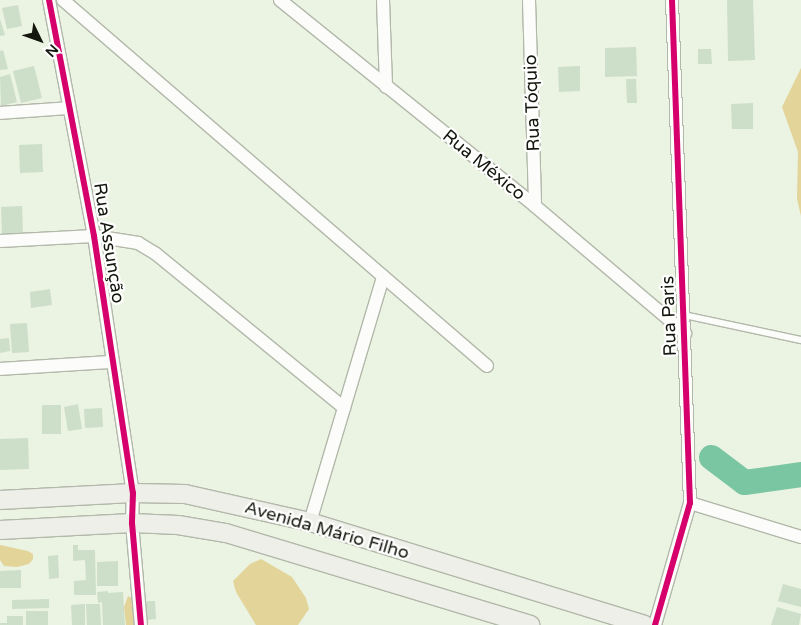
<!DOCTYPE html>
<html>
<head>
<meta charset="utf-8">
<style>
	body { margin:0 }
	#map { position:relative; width:801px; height:625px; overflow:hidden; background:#ebf3e2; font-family:"Varela Round",sans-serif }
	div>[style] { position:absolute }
	.forest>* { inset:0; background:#e3d49a }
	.river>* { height:25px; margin:-12.5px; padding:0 12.5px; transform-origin:12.5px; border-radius:12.5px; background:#7ac6a3 }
	.building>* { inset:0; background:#cddec9 }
	.roads { filter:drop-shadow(1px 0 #b2b8aa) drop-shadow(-1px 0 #b2b8aa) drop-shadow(0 1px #b2b8aa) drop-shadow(0 -1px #b2b8aa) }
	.lane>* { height:6px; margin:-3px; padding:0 3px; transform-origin:3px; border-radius:3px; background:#fcfdfb }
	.street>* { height:12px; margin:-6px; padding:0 6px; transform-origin:6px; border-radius:6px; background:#fcfdfb }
	.secondary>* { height:18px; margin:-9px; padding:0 9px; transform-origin:9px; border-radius:9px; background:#eeefe8 }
	.cycleway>* { height:6px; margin:-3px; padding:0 3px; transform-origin:3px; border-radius:3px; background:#d6006c }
	span { translate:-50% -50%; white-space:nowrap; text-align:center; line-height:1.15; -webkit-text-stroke:4.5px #fff; paint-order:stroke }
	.street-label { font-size:18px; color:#13170d }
	.north { position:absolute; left:15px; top:15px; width:50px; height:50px; -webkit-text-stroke:4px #fff; paint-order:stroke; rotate:132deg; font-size:14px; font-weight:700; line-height:20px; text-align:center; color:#13170d }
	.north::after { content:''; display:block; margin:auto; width:18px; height:22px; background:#13170d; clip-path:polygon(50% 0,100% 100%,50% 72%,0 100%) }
</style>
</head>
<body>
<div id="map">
	<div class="forest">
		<div style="clip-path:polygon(801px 68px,801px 216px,797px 199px,798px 152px,782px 107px)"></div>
		<div style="clip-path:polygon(0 545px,28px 551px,33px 554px,33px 559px,29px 564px,17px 567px,4px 566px,0 560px)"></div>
		<div style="clip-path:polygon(261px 559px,292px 577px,306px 598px,309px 609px,298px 625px,256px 625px,236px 592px,233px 581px,250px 564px)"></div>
		<div style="clip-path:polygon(128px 596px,133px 599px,136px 625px,126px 625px,124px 607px)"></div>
	</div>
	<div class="river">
		<div style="left:711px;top:457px;width:41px;rotate:37.1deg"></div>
		<div style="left:744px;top:482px;width:58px;rotate:-8deg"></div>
	</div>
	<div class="building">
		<div style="clip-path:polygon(727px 0,753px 0,755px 60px,728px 61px)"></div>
		<div style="clip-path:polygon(18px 5px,22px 26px,7px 29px,2px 8px)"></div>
		<div style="clip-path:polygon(0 19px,5px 35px,0 36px)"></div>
		<div style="clip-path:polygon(636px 47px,637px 76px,605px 77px,605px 48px)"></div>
		<div style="clip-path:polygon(698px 49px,711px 49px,712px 64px,698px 64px)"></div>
		<div style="clip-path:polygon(3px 50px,8px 69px,0 70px,0 51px)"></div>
		<div style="clip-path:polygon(34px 66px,42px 98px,21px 103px,13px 71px)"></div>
		<div style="clip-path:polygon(580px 66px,580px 91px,559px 92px,558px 67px)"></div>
		<div style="clip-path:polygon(10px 74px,17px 102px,1px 106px,0 77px)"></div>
		<div style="clip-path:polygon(626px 79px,636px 79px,637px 103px,627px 103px)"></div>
		<div style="clip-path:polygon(753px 103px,753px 129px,732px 129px,731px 104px)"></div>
		<div style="clip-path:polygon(42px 144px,43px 172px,20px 173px,19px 145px)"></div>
		<div style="clip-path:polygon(22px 206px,23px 234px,2px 234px,1px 207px)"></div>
		<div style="clip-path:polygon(50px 289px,52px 305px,31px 308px,30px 292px)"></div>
		<div style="clip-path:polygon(27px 323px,29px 352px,12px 353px,10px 324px)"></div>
		<div style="clip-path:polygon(9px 338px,10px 351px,0 353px,0 339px)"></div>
		<div style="clip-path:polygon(78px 404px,82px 429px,68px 431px,64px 407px)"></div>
		<div style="clip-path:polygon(42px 405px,61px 405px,61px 434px,42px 434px)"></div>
		<div style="clip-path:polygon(102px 408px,103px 427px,85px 428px,84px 409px)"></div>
		<div style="clip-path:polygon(28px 438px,29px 469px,0 470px,0 439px)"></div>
		<div style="clip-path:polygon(73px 545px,78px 545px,78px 550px,95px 550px,96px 595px,74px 595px,74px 581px,86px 580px,85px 560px,73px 561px)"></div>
		<div style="clip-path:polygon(58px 555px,59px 578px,49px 579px,48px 556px)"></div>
		<div style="clip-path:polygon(118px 561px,118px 586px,97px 586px,97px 562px)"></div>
		<div style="clip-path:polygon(21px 570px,21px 588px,0 588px,0 571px)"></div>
		<div style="clip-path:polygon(783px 584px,801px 589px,801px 607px,778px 601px)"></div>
		<div style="clip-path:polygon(108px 591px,108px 593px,123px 592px,125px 625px,103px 625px,102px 602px,98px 603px,97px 592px)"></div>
		<div style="clip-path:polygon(49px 599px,49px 608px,12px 609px,12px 600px)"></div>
		<div style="clip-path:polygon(145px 601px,155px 601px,156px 619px,146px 620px)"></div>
		<div style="clip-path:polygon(85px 604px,85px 625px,72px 625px,71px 605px)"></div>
		<div style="clip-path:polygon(86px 604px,100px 604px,101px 625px,87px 625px)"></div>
		<div style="clip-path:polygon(777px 607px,801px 614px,799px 625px,771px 625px)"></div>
		<div style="clip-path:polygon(26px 611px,48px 611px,48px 625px,26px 625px)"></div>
		<div style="clip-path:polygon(7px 616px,23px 616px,23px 625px,0 625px,0 623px,7px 623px)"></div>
	</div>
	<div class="roads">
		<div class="lane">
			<div style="left:684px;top:315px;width:120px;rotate:12.1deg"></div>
		</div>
		<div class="street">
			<div style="left:49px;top:0;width:240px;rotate:79.2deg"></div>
			<div style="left:94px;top:236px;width:260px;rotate:81.4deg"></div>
			<div style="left:133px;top:493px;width:30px;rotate:92deg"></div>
			<div style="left:132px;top:523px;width:102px;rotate:85deg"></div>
			<div style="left:63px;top:0;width:560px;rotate:40.8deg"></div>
			<div style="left:280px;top:0;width:328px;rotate:38.9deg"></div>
			<div style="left:535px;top:206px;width:197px;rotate:40.3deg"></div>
			<div style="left:383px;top:0;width:87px;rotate:88deg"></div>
			<div style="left:529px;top:0;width:206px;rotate:88.3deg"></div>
			<div style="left:0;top:113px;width:69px;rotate:-4.1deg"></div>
			<div style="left:0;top:241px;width:94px;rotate:-3deg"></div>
			<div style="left:94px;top:236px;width:45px;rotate:9deg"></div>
			<div style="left:138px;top:243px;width:21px;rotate:31deg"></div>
			<div style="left:156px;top:254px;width:243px;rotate:39.3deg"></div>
			<div style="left:0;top:369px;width:112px;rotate:-3.6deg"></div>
			<div style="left:690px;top:503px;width:116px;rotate:17deg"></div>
			<div style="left:310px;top:522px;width:256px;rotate:-73.4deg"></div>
			<div style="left:655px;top:625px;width:127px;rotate:-74deg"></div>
			<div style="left:690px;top:503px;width:503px;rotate:-92.05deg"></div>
		</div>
		<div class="secondary">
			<div style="left:0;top:500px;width:133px;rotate:-3deg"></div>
			<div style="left:133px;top:493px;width:52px;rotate:1.1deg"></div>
			<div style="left:185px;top:494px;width:128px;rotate:12.6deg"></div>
			<div style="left:310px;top:522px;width:350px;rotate:17.1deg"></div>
			<div style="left:0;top:530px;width:132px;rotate:-3deg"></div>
			<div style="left:132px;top:523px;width:46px;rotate:2.5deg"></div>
			<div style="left:178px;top:525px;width:49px;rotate:9.5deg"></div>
			<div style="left:226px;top:533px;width:318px;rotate:16.8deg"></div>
		</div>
	</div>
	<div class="cycleway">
		<div style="left:49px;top:0;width:240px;rotate:79.2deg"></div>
		<div style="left:94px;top:236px;width:260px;rotate:81.4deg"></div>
		<div style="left:133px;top:493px;width:30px;rotate:92deg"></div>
		<div style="left:132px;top:523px;width:102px;rotate:85deg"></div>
		<div style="left:655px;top:625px;width:127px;rotate:-74deg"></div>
		<div style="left:690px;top:503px;width:503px;rotate:-92.05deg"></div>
	</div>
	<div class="street-label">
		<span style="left:532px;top:103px;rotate:-92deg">Rua Tóquio</span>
		<span style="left:484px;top:165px;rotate:39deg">Rua México</span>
		<span style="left:109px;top:243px;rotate:81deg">Rua Assunção</span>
		<span style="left:669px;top:316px;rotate:-92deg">Rua Paris</span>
		<span style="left:327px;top:530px;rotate:16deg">Avenida Mário Filho</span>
	</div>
	<div class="north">N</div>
</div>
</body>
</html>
